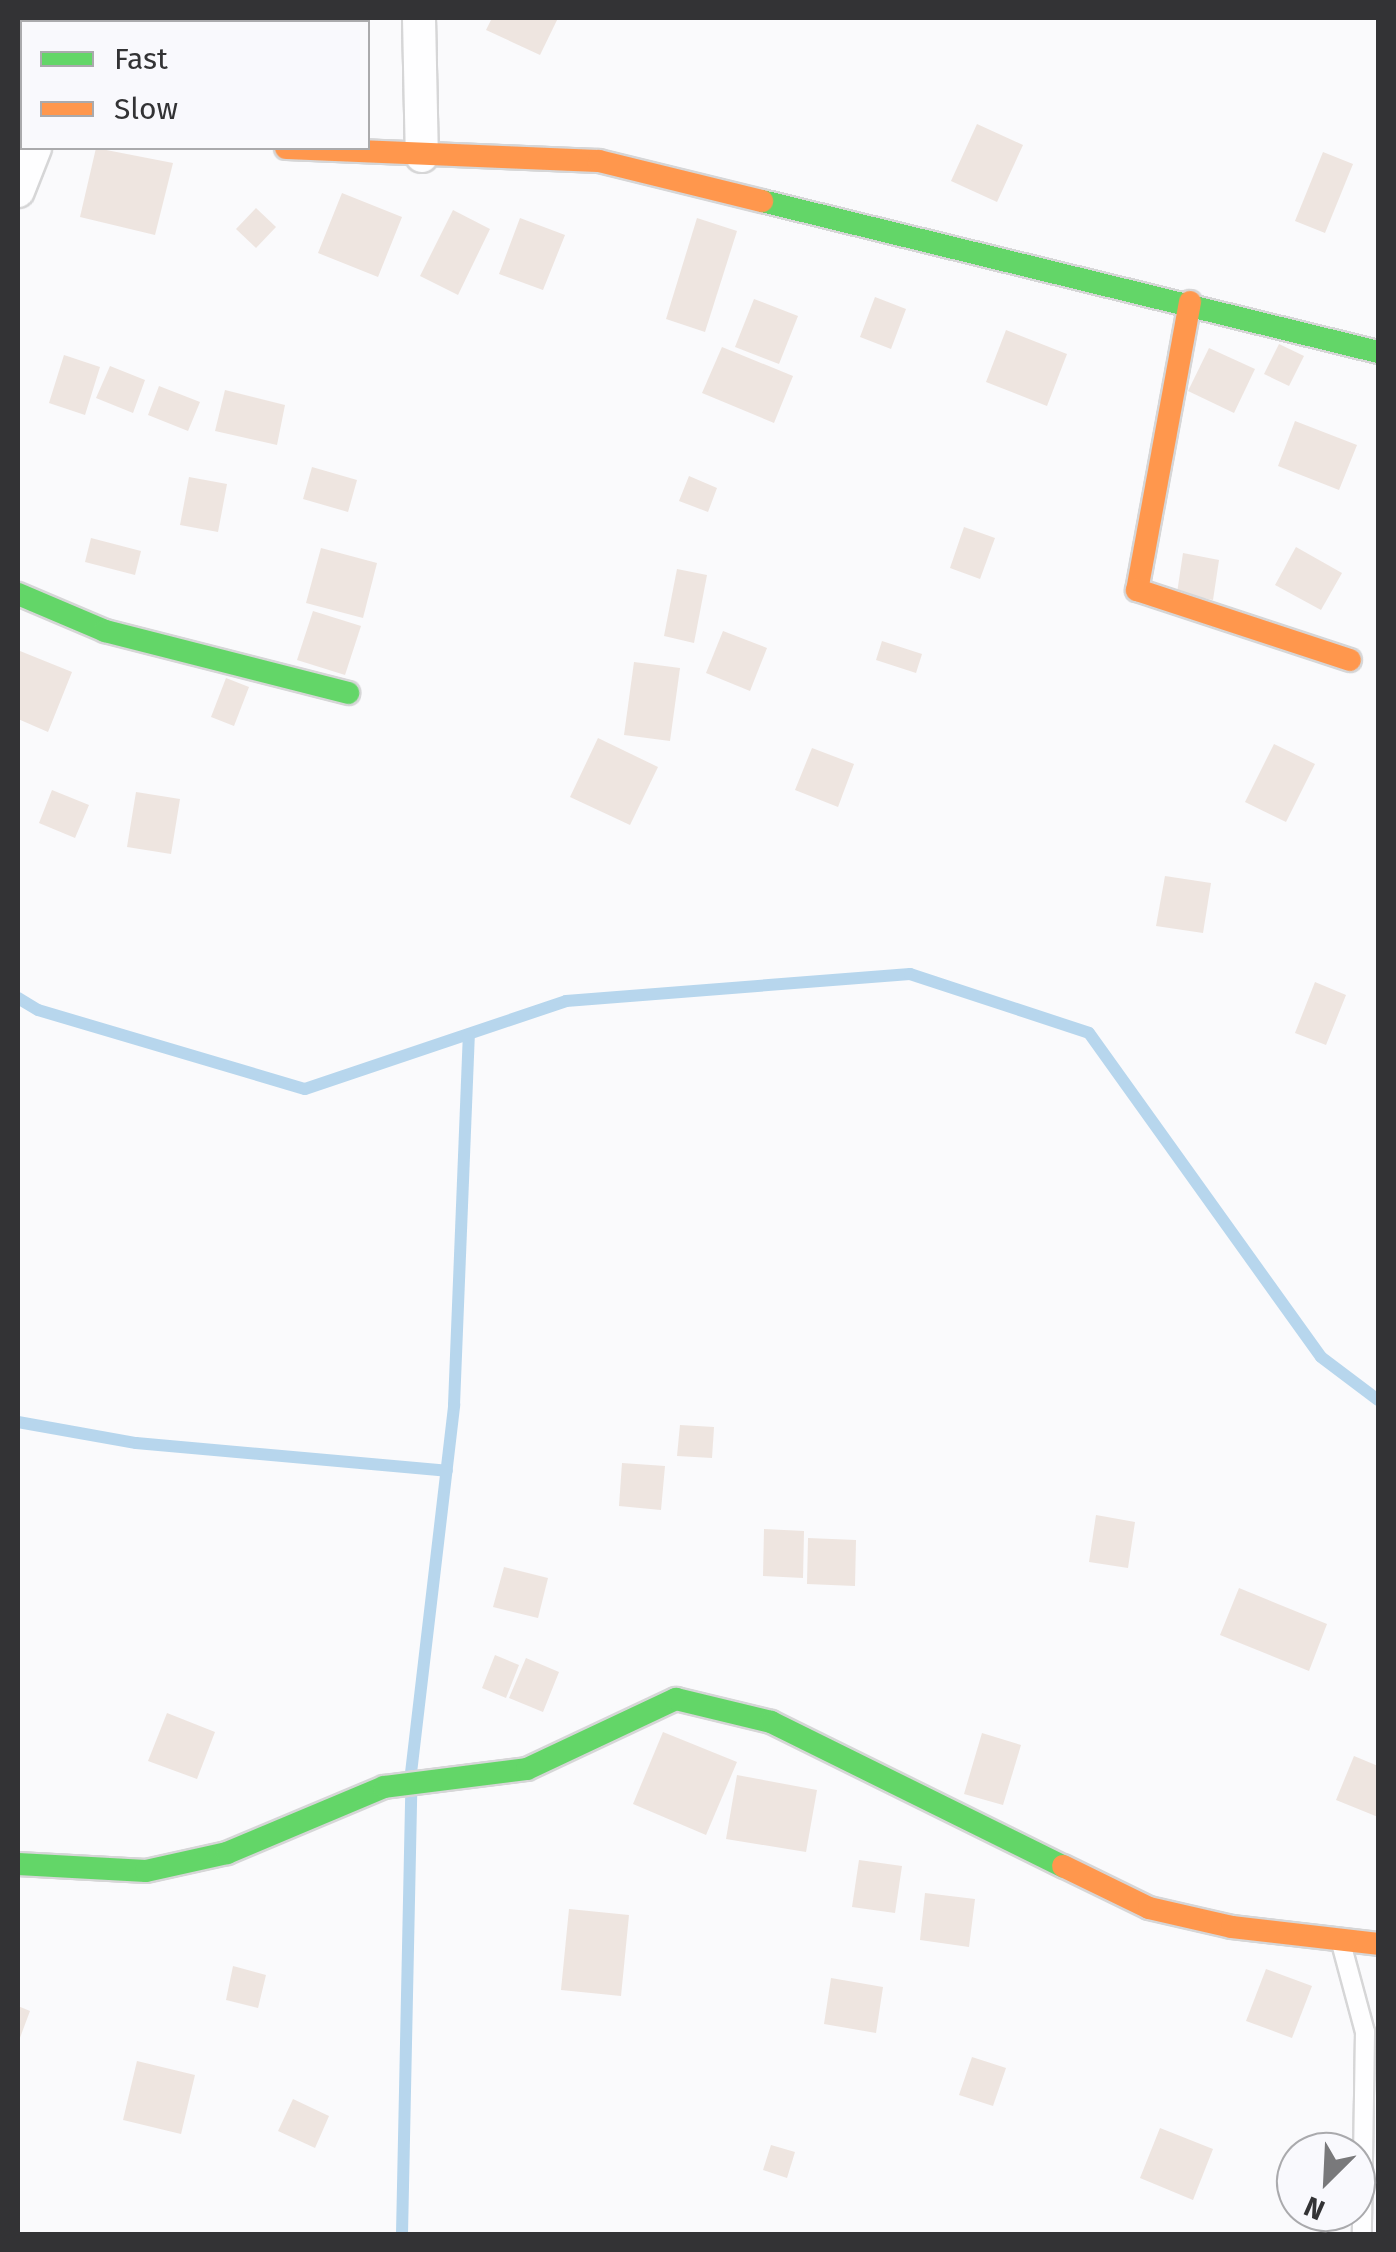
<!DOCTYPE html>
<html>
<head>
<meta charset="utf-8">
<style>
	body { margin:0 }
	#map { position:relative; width:1396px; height:2252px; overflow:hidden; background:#fafafc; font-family:"Fira Sans",sans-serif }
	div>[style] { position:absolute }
	.stream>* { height:12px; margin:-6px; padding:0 6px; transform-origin:6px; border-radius:6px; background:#b7d6ed }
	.building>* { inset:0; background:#eee5e0 }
	.roads { filter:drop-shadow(2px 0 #d6d6d7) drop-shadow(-2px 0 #d6d6d7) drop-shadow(0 2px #d6d6d7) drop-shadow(0 -2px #d6d6d7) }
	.lane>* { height:18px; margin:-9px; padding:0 9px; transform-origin:9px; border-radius:9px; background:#fefeff }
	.street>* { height:32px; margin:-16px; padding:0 16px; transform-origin:16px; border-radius:16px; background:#fefeff }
	.fast>* { height:22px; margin:-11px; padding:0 11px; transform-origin:11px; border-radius:11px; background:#63d668 }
	.slow>* { height:22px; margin:-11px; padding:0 11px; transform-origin:11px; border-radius:11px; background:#ff974d }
	span { translate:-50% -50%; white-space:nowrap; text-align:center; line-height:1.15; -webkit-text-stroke:8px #f9f9fd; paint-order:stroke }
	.frame { position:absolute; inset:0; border:20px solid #333335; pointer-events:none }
	.legend { position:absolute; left:20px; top:20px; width:350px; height:130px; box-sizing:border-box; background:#f9f9fd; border:2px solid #aaaaad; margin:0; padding:12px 18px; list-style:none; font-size:30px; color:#333335 }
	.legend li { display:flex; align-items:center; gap:20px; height:50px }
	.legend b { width:50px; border:2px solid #aaaaad }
	.north { position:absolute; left:1276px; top:2132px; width:100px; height:100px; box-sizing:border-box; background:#f9f9fd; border:2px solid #aaaaad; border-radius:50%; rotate:204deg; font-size:28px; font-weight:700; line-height:40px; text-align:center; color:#333335 }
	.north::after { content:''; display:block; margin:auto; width:35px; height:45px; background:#79797b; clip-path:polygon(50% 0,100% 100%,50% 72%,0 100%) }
</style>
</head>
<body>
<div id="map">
	<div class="stream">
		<div style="left:18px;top:998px;width:23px;rotate:31deg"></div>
		<div style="left:38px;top:1010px;width:278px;rotate:16.5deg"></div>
		<div style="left:305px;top:1089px;width:275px;rotate:-18.6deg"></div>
		<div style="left:566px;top:1001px;width:345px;rotate:-4.5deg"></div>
		<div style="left:910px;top:974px;width:188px;rotate:18.2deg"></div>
		<div style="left:1089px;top:1033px;width:398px;rotate:54.4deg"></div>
		<div style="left:1321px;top:1357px;width:71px;rotate:37deg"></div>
		<div style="left:18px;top:1422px;width:120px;rotate:10.1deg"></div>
		<div style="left:136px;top:1443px;width:312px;rotate:5.1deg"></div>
		<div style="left:411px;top:1773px;width:371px;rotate:-83.3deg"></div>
		<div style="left:454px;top:1405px;width:371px;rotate:-87.7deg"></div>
		<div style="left:402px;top:2234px;width:441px;rotate:-88.8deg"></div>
	</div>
	<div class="building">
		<div style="clip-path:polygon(492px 18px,558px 18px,540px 55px,486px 30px)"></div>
		<div style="clip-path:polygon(977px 124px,1023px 145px,997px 202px,951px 181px)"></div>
		<div style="clip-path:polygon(96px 148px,173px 163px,155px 235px,80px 217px)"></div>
		<div style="clip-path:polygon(1323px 152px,1353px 164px,1325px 233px,1295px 221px)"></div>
		<div style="clip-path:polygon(342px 193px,402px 217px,378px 277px,318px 253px)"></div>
		<div style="clip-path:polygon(256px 208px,276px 227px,256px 248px,236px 229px)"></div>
		<div style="clip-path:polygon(453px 210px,490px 229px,458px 295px,420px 276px)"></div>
		<div style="clip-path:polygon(520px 218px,565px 235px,543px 290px,499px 274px)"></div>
		<div style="clip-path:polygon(697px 218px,737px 231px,705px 332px,666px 319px)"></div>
		<div style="clip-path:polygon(875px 297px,906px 309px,891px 349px,860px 337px)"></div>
		<div style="clip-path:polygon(754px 299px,798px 316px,779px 364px,735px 347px)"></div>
		<div style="clip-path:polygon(1006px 330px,1067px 354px,1047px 406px,986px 382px)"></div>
		<div style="clip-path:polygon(1279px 344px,1304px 356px,1289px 386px,1264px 374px)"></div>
		<div style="clip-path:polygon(722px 347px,793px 376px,774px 423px,702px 393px)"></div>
		<div style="clip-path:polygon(1209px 348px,1255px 369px,1234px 413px,1188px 391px)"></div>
		<div style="clip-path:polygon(64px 355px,100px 367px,85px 415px,49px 403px)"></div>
		<div style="clip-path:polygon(110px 366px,145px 380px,133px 413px,96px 398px)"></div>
		<div style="clip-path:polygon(159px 386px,200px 402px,188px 431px,148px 415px)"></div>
		<div style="clip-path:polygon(225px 390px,285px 405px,277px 445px,215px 431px)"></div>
		<div style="clip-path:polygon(1295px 421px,1357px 445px,1339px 490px,1278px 466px)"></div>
		<div style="clip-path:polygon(312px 467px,357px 480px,348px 512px,303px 499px)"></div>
		<div style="clip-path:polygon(689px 476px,717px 488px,708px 512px,679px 501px)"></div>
		<div style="clip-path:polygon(189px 477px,227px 484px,218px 532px,180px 525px)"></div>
		<div style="clip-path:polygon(964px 527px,995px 538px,980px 579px,950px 568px)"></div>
		<div style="clip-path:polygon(91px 538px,141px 551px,135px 575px,85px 562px)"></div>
		<div style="clip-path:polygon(1296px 547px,1342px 573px,1321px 610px,1275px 585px)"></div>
		<div style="clip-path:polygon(321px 548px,377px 563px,363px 618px,306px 603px)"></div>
		<div style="clip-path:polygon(1183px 553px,1219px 560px,1213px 600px,1177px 593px)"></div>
		<div style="clip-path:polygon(677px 569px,707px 575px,694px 643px,664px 636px)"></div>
		<div style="clip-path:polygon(313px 611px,361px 626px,345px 675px,297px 660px)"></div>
		<div style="clip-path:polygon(723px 631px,767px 648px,750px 691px,706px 673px)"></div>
		<div style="clip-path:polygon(882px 641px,922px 654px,916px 673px,876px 660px)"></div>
		<div style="clip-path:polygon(20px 651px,72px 672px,48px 732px,18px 719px)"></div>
		<div style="clip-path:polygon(634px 662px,680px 668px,670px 741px,624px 735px)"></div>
		<div style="clip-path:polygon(226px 678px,249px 687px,234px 726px,211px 717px)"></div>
		<div style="clip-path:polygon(598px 738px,658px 767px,630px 825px,570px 797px)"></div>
		<div style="clip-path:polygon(1274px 744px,1315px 764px,1286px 822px,1245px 802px)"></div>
		<div style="clip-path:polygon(812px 748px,854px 764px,838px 807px,795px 790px)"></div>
		<div style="clip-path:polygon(52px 790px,89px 805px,75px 838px,39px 823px)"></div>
		<div style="clip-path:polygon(136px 792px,180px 799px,171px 854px,127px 847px)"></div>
		<div style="clip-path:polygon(1165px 876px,1211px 883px,1203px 933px,1156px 926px)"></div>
		<div style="clip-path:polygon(1315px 982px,1346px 995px,1326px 1045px,1295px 1033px)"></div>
		<div style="clip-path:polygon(680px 1425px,714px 1427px,712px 1458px,677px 1456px)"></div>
		<div style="clip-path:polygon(622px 1463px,665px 1466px,661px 1510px,619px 1506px)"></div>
		<div style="clip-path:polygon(1096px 1515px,1135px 1522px,1128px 1568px,1089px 1562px)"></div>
		<div style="clip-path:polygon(764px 1529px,804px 1531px,803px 1578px,763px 1576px)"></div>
		<div style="clip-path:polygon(808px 1538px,856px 1540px,855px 1586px,807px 1584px)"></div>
		<div style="clip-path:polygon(504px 1567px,548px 1578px,538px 1618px,493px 1607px)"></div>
		<div style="clip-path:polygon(1239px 1588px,1327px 1624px,1309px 1671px,1220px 1635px)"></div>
		<div style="clip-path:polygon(495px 1655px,519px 1665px,506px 1698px,482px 1688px)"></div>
		<div style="clip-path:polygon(526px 1658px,559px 1672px,543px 1712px,509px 1698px)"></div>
		<div style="clip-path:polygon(167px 1713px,215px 1732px,197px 1779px,148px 1761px)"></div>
		<div style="clip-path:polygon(663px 1732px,737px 1762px,706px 1835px,633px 1804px)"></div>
		<div style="clip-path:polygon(982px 1733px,1021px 1745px,1003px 1805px,964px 1794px)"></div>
		<div style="clip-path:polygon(1354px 1756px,1378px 1766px,1378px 1817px,1336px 1800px)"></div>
		<div style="clip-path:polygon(737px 1775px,817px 1790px,806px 1852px,726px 1839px)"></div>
		<div style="clip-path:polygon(859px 1860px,902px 1866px,895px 1913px,852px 1907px)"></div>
		<div style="clip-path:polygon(925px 1893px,975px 1899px,969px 1947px,920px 1940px)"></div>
		<div style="clip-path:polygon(569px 1909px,629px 1915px,621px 1996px,561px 1990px)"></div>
		<div style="clip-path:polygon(233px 1966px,266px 1975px,258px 2008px,226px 2000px)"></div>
		<div style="clip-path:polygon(1266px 1969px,1312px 1986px,1292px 2038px,1246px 2021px)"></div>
		<div style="clip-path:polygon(831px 1978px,883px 1987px,876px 2033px,824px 2024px)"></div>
		<div style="clip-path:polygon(18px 2006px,30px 2011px,18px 2043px)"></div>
		<div style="clip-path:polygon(972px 2057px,1006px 2068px,993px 2106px,959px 2095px)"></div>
		<div style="clip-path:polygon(137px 2061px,195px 2075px,181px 2134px,123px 2120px)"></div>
		<div style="clip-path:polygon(293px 2099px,329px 2116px,315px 2148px,278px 2131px)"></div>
		<div style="clip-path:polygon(1160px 2128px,1213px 2149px,1193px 2200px,1140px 2178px)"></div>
		<div style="clip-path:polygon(771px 2145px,795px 2152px,787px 2178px,763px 2170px)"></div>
	</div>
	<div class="roads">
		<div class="lane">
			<div style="left:1341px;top:1943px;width:92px;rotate:74.9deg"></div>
			<div style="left:1365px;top:2032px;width:202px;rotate:90.9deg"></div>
		</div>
		<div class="street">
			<div style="left:419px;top:18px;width:138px;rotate:88.8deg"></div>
			<div style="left:18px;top:191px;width:46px;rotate:-68.4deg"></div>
		</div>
		<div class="fast">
			<div style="left:762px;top:201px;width:634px;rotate:13.77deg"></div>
			<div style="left:18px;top:594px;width:95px;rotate:23deg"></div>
			<div style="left:105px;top:631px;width:251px;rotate:14.3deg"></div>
			<div style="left:18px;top:1864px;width:128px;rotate:3.1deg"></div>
			<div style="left:146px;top:1871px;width:83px;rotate:-12.5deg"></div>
			<div style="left:227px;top:1853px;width:170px;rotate:-22.8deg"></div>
			<div style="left:384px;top:1787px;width:144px;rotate:-7.2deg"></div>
			<div style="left:527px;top:1769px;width:165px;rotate:-25.2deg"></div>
			<div style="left:676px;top:1699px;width:98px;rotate:13.6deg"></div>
			<div style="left:771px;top:1722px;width:326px;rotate:26.3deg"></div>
		</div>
		<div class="slow">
			<div style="left:286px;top:148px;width:313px;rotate:2.4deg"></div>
			<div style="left:599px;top:161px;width:168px;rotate:13.8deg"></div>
			<div style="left:1190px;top:302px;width:293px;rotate:100.4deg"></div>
			<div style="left:1137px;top:590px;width:224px;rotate:18.2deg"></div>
			<div style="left:1063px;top:1866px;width:96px;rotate:26deg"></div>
			<div style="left:1149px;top:1908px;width:85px;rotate:12.9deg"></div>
			<div style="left:1232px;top:1927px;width:147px;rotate:6.6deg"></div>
		</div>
	</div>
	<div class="frame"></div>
	<ul class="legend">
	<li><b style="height:12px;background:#63d668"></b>Fast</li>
	<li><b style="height:12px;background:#ff974d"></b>Slow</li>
	</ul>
	<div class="north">N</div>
</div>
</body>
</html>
